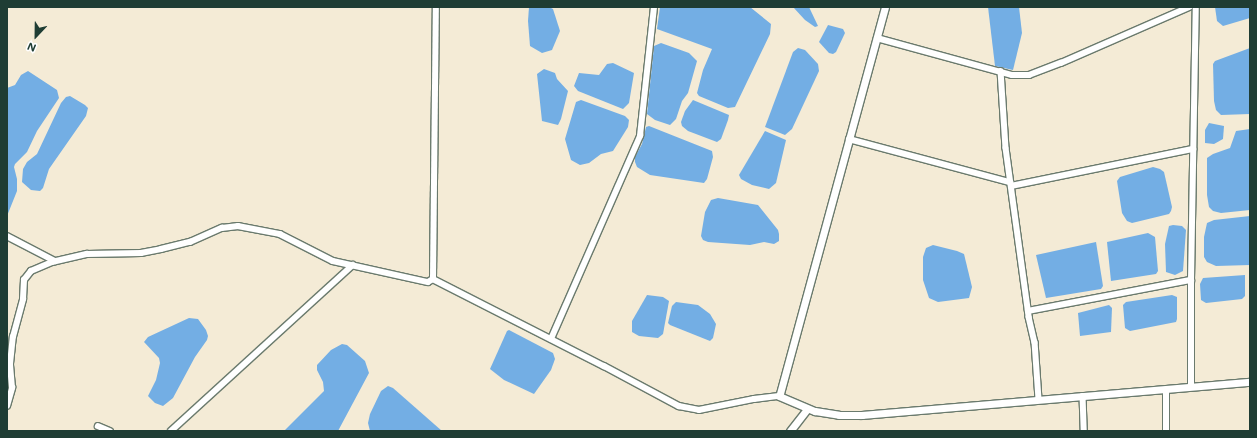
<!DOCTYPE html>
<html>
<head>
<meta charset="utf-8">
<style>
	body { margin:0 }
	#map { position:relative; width:1257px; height:438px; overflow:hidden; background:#f4ebd6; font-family:Mali,sans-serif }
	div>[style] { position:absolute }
	.water>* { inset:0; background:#73aee4 }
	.roads { filter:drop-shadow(1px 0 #6a7a6d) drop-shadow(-1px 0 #6a7a6d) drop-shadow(0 1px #6a7a6d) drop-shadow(0 -1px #6a7a6d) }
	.minor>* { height:5.5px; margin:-2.75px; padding:0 2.75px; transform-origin:2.75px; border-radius:2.75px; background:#fff }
	.tertiary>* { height:7px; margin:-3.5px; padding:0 3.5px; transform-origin:3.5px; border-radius:3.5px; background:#fff }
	span { translate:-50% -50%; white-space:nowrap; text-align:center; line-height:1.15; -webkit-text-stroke:3px #fff; paint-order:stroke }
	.frame { position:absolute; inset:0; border:8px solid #1f3d34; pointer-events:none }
	.north { position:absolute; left:16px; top:16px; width:40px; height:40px; -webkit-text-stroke:3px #fff; paint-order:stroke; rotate:202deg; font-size:11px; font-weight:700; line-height:16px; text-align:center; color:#1f3d34 }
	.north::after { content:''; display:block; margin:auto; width:14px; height:18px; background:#1f3d34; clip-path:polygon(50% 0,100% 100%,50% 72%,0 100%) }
</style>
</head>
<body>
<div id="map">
	<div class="water">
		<div style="clip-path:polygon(529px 7px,549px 7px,553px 9px,560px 31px,552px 50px,542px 53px,530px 46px,528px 21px)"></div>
		<div style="clip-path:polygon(660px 7px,750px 7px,771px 24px,770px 34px,735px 107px,728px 108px,699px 96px,697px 93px,703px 70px,712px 49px,657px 29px)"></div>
		<div style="clip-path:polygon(793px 7px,809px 7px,818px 26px,815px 27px,805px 20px)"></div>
		<div style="clip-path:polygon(988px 7px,1019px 7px,1022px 33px,1013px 70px,995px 66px)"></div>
		<div style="clip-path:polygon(1215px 7px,1250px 7px,1250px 18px,1223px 26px,1217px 21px)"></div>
		<div style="clip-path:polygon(828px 25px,843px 29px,845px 33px,836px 52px,833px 54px,829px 53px,819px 42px)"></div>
		<div style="clip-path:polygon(661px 43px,689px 53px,697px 61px,688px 93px,682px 101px,676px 119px,670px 125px,655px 120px,647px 114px,654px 46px)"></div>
		<div style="clip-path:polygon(798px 48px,805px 50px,818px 64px,819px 71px,792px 129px,785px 135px,765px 127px,793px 52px)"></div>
		<div style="clip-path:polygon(1250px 48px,1250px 114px,1221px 115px,1216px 110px,1214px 101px,1213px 64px,1215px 61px)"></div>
		<div style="clip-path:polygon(613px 63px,634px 73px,629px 103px,623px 109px,578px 91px,574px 86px,579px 73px,599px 75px,607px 64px)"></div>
		<div style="clip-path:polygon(544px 69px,555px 73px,557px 79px,568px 91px,561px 119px,558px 125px,542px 121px,537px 74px)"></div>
		<div style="clip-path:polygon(28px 71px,57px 90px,59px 98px,37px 131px,27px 152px,15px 164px,14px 167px,17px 179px,17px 191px,7px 216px,7px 88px,15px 85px,21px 75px)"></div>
		<div style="clip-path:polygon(70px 96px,85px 105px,88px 108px,86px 116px,49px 169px,43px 188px,40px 191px,31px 190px,22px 182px,23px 169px,27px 162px,37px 154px,61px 103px,66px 97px)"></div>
		<div style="clip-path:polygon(581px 100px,625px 116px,629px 120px,628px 127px,613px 151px,601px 154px,589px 163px,580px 165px,571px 160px,565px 139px,576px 102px)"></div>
		<div style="clip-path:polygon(693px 100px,729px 115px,728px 120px,721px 139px,717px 142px,688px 131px,682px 126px,681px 122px,685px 111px)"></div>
		<div style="clip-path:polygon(1209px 123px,1224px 126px,1223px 139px,1214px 144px,1205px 143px,1205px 130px)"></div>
		<div style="clip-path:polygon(649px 126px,712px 151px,713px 157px,707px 179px,704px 183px,650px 175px,637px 167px,635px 162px,635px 157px,642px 144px,646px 127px)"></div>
		<div style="clip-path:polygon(1250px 129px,1250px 210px,1221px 213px,1213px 211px,1209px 207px,1207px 195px,1207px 158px,1213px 154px,1230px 148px,1236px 131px)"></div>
		<div style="clip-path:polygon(765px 131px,786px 140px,776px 183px,769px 189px,752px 185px,741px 179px,739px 175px)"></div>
		<div style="clip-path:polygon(1153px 167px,1160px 169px,1164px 172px,1172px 207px,1171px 211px,1169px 214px,1132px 223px,1127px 221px,1122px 213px,1117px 181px,1120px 177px)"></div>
		<div style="clip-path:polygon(718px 198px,758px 205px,778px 230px,779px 234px,779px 241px,774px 244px,764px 242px,750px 245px,708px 242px,703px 240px,701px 236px,705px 212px,711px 200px)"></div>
		<div style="clip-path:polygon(1250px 216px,1250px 265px,1216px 266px,1207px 262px,1204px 257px,1204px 237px,1207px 223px,1214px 220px)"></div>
		<div style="clip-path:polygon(1173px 225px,1182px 226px,1186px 230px,1183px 271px,1175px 275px,1166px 272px,1165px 244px,1169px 226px)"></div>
		<div style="clip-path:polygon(1148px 233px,1155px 237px,1158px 271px,1156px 274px,1111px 281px,1107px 242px)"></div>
		<div style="clip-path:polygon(1096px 242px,1103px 286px,1101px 289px,1046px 298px,1036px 255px)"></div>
		<div style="clip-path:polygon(933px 245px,957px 251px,964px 254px,972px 287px,969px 298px,938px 302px,929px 298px,923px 280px,923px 257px,926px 248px)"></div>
		<div style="clip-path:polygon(1245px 275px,1245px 296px,1242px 299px,1206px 303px,1201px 300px,1200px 284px,1203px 278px)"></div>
		<div style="clip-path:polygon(647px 295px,663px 297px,669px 301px,663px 334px,658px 338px,639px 336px,632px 332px,632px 321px)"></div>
		<div style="clip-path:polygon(1172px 295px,1177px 297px,1177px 319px,1176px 322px,1130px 331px,1125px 328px,1123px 305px,1126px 302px)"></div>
		<div style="clip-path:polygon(676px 302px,698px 305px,710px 314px,716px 324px,713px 338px,710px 341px,670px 325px,668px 323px,672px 306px)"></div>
		<div style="clip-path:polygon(1109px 305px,1112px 308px,1111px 332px,1080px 336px,1078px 313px)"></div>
		<div style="clip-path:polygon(189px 318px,198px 319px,206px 330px,208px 336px,207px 340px,195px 357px,173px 398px,163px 406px,155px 403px,148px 396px,156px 380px,160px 363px,159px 358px,144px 342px,148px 337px)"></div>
		<div style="clip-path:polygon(509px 330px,553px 353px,555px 359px,551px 370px,534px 394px,504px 380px,490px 369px,507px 331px)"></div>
		<div style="clip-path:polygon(342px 344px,347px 345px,365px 361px,369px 373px,338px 431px,284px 431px,324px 391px,323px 382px,317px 370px,317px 365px,331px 350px)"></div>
		<div style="clip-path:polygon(388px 386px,393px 388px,442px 431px,370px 431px,368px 423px,370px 414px,381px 391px)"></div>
	</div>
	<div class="roads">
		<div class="minor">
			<div style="left:877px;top:38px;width:140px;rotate:15.3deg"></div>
			<div style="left:1012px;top:75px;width:17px"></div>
			<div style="left:1029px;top:75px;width:34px;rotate:-21deg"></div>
			<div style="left:1061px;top:63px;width:140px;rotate:-23.6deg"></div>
			<div style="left:1001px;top:71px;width:77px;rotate:86.3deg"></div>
			<div style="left:1006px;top:148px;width:171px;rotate:82.2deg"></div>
			<div style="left:1029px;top:317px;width:26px;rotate:77deg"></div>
			<div style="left:1035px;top:342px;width:57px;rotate:86deg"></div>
			<div style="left:849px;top:139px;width:167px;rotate:15deg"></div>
			<div style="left:1011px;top:186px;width:186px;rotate:-11.5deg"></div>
			<div style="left:7px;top:236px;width:54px;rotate:27.5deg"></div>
			<div style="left:433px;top:279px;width:192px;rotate:27deg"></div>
			<div style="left:604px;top:366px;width:85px;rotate:28.1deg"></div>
			<div style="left:679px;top:406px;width:20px;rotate:11deg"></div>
			<div style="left:699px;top:410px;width:56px;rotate:-11.3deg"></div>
			<div style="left:754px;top:399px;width:25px;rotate:-7deg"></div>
			<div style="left:433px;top:279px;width:272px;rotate:-89.4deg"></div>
			<div style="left:1028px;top:311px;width:166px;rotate:-10.8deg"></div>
			<div style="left:551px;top:339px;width:222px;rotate:-66.3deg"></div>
			<div style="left:640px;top:136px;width:130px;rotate:-83.8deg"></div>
			<div style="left:1191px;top:387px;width:107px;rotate:-90deg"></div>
			<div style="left:1191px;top:280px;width:273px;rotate:-89deg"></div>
			<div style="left:1083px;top:396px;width:35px;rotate:88deg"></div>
			<div style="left:7px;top:406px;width:19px;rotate:-74deg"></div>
			<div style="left:12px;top:388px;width:24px;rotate:-95deg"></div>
			<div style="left:10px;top:364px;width:27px;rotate:-84deg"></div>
			<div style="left:13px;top:337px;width:39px;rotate:-75deg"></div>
			<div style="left:23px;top:299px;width:19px;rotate:-87deg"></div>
			<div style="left:24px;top:280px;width:11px;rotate:-52deg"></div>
			<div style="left:31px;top:271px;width:23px;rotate:-23deg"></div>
			<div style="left:52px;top:262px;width:36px;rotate:-13deg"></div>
			<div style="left:87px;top:254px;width:54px;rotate:-1.1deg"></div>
			<div style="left:141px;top:253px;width:20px;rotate:-11deg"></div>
			<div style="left:161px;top:249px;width:30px;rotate:-14deg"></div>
			<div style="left:190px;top:242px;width:35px;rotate:-24deg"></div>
			<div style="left:222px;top:228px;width:16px;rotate:-7deg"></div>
			<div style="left:238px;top:226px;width:43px;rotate:10.8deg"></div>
			<div style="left:280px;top:234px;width:59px;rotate:27deg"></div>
			<div style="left:333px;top:261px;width:97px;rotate:12.5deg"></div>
			<div style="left:428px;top:282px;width:6px;rotate:-31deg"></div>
			<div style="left:98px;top:426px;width:13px;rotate:23deg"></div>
			<div style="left:171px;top:431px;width:246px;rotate:-42.4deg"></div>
			<div style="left:1166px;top:431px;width:41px;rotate:-90deg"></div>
		</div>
		<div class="tertiary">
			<div style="left:885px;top:7px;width:403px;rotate:105.2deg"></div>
			<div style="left:779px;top:396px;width:39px;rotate:23deg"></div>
			<div style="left:815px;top:411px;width:24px;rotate:9deg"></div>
			<div style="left:839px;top:415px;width:23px"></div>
			<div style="left:862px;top:415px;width:389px;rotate:-4.9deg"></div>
			<div style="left:790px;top:431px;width:28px;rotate:-52deg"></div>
		</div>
	</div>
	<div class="frame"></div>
	<div class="north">N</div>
</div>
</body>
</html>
